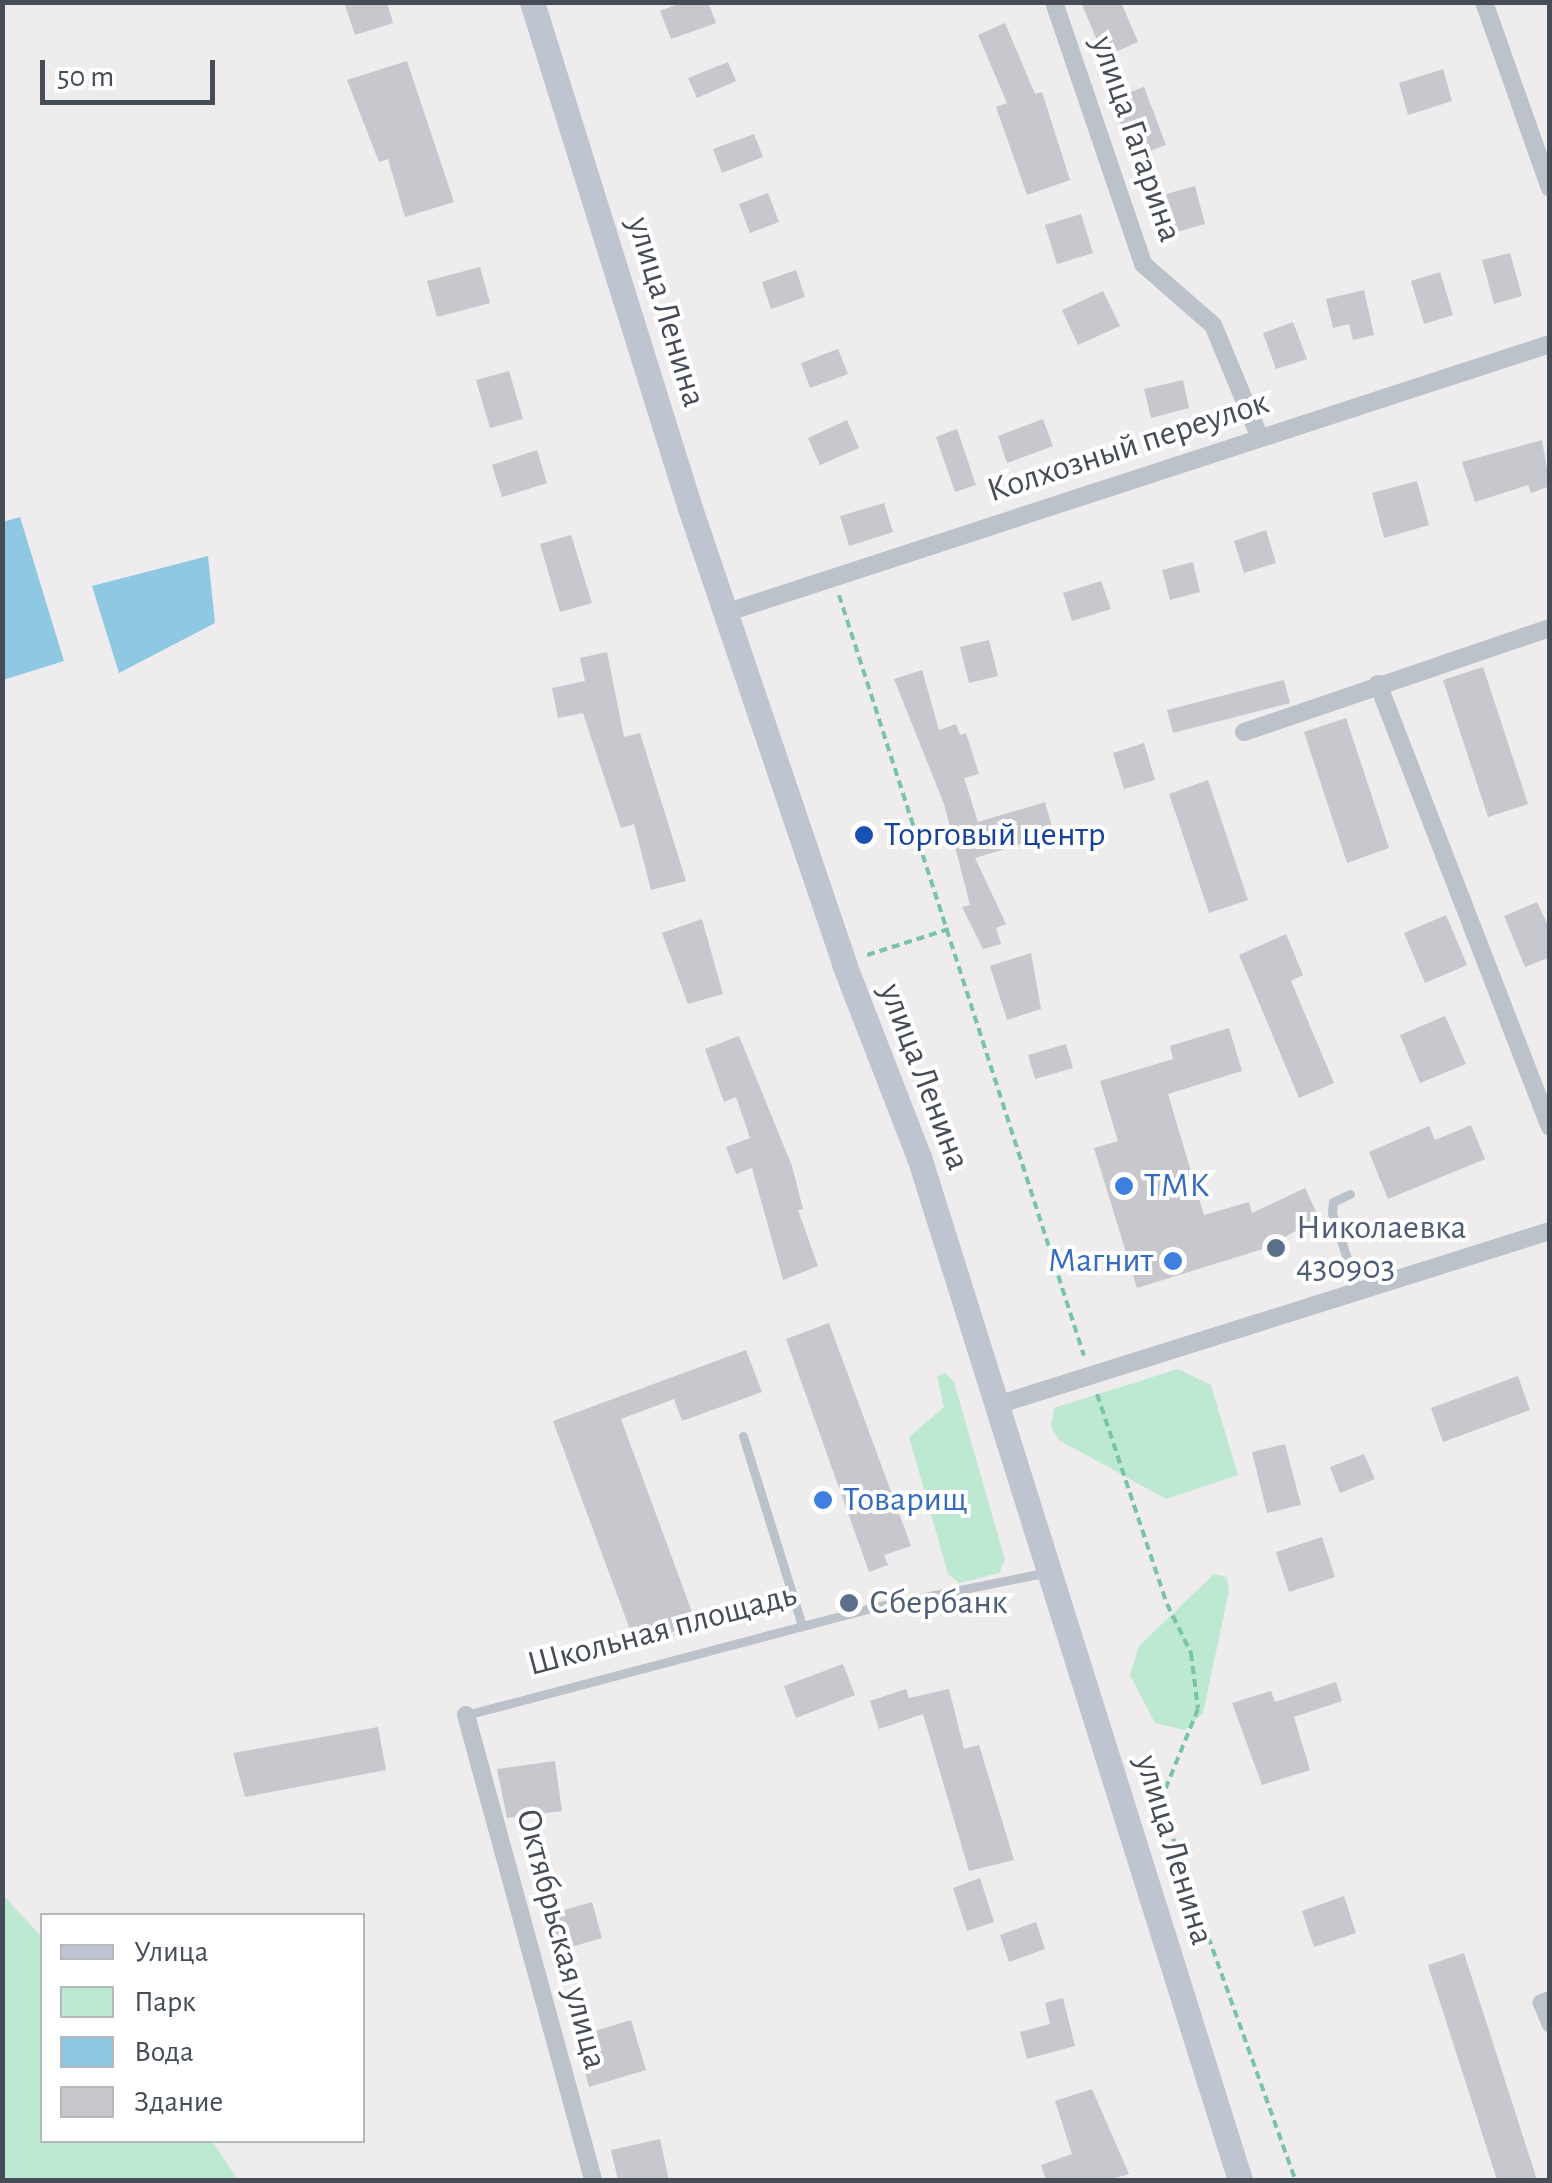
<!DOCTYPE html>
<html>
<head>
<meta charset="utf-8">
<style>
	body { margin:0 }
	#map { position:relative; width:1552px; height:2183px; overflow:hidden; background:#eeecec; font-family:"Alegreya Sans",sans-serif }
	div>[style] { position:absolute }
	.green>* { inset:0; background:#bde9d2 }
	.water>* { inset:0; background:#8ec8e2 }
	.building>* { inset:0; background:#c7c7ce }
	.path>* { height:4px; margin-top:-2px; transform-origin:0; background:repeating-linear-gradient(90deg,#79c3a6 0 8px,transparent 0 13px) }
	.service>* { height:9px; margin:-4.5px; padding:0 4.5px; transform-origin:4.5px; border-radius:4.5px; background:#bbc2ca }
	.minor>* { height:18px; margin:-9px; padding:0 9px; transform-origin:9px; border-radius:9px; background:#bbc2ca }
	.secondary>* { height:25px; margin:-12.5px; padding:0 12.5px; transform-origin:12.5px; border-radius:12.5px; background:#bec5d1 }
	.dots>* { width:28px; height:28px; translate:-50% -50%; box-sizing:border-box; border:5px solid #fff; border-radius:50% }
	span { translate:-50% -50%; white-space:nowrap; text-align:center; line-height:1.15; -webkit-text-stroke:8px #fff; paint-order:stroke }
	.street-label { font-size:35px; color:#464d57 }
	.transit-label { font-size:35px; color:#164399 }
	.left { translate:0 -50%; text-align:left }
	.shop-label { font-size:35px; color:#366cbe }
	.right { translate:-100% -50%; text-align:right }
	.service-label { font-size:35px; color:#4e5e75 }
	.frame { position:absolute; inset:0; border:5px solid #464d57; pointer-events:none }
	.legend { position:absolute; left:40px; top:1913px; width:325px; height:230px; box-sizing:border-box; background:#fff; border:2px solid #b5b8bc; margin:0; padding:12px 18px; list-style:none; font-size:30px; color:#464d57 }
	.legend li { display:flex; align-items:center; gap:20px; height:50px }
	.legend b { width:50px; border:2px solid #b5b8bc }
	.scale { position:absolute; left:40px; top:60px; width:175px; height:45px; box-sizing:border-box; border:5px solid #464d57; border-top:0; padding-left:12px; font-size:30px; line-height:35px; white-space:nowrap; color:#464d57; -webkit-text-stroke:8px #fff; paint-order:stroke }
</style>
</head>
<body>
<div id="map">
	<div class="green">
		<div style="clip-path:polygon(1178px 1369px,1211px 1385px,1238px 1475px,1166px 1499px,1059px 1440px,1051px 1427px,1054px 1408px)"></div>
		<div style="clip-path:polygon(945px 1373px,954px 1382px,1005px 1560px,999px 1573px,959px 1583px,948px 1574px,909px 1437px,944px 1407px,937px 1376px)"></div>
		<div style="clip-path:polygon(1214px 1574px,1227px 1577px,1229px 1591px,1203px 1713px,1185px 1730px,1155px 1723px,1130px 1675px,1139px 1646px)"></div>
		<div style="clip-path:polygon(2px 1894px,42px 1937px,42px 2140px,212px 2141px,238px 2180px,3px 2180px)"></div>
	</div>
	<div class="water">
		<div style="clip-path:polygon(20px 517px,64px 661px,3px 680px,3px 522px)"></div>
		<div style="clip-path:polygon(208px 556px,215px 623px,119px 673px,92px 586px)"></div>
	</div>
	<div class="building">
		<div style="clip-path:polygon(344px 2px,387px 2px,393px 23px,355px 35px)"></div>
		<div style="clip-path:polygon(683px 2px,708px 2px,716px 23px,671px 39px,660px 11px)"></div>
		<div style="clip-path:polygon(1081px 2px,1121px 2px,1138px 42px,1104px 57px)"></div>
		<div style="clip-path:polygon(1005px 23px,1035px 94px,1042px 92px,1070px 180px,1027px 195px,996px 107px,1007px 103px,978px 35px)"></div>
		<div style="clip-path:polygon(407px 61px,454px 202px,405px 217px,388px 159px,379px 162px,347px 80px)"></div>
		<div style="clip-path:polygon(728px 62px,736px 81px,697px 98px,688px 78px)"></div>
		<div style="clip-path:polygon(1443px 69px,1452px 101px,1408px 115px,1399px 83px)"></div>
		<div style="clip-path:polygon(1144px 87px,1166px 145px,1134px 157px,1111px 99px)"></div>
		<div style="clip-path:polygon(754px 134px,763px 157px,722px 173px,713px 149px)"></div>
		<div style="clip-path:polygon(1195px 186px,1205px 224px,1163px 236px,1152px 198px)"></div>
		<div style="clip-path:polygon(768px 193px,779px 222px,750px 233px,739px 204px)"></div>
		<div style="clip-path:polygon(1081px 214px,1093px 253px,1057px 264px,1045px 225px)"></div>
		<div style="clip-path:polygon(1510px 253px,1522px 296px,1494px 304px,1482px 260px)"></div>
		<div style="clip-path:polygon(480px 267px,490px 303px,437px 317px,427px 281px)"></div>
		<div style="clip-path:polygon(796px 270px,805px 297px,771px 309px,762px 282px)"></div>
		<div style="clip-path:polygon(1440px 272px,1453px 315px,1424px 324px,1411px 281px)"></div>
		<div style="clip-path:polygon(1364px 290px,1374px 335px,1353px 340px,1349px 324px,1333px 328px,1326px 299px)"></div>
		<div style="clip-path:polygon(1103px 291px,1120px 326px,1078px 345px,1062px 310px)"></div>
		<div style="clip-path:polygon(1293px 322px,1307px 359px,1276px 369px,1263px 333px)"></div>
		<div style="clip-path:polygon(838px 349px,848px 374px,810px 388px,801px 363px)"></div>
		<div style="clip-path:polygon(509px 371px,523px 419px,490px 428px,476px 380px)"></div>
		<div style="clip-path:polygon(1183px 380px,1189px 408px,1151px 418px,1144px 389px)"></div>
		<div style="clip-path:polygon(1043px 419px,1053px 446px,1007px 463px,998px 436px)"></div>
		<div style="clip-path:polygon(847px 420px,859px 448px,820px 465px,808px 438px)"></div>
		<div style="clip-path:polygon(957px 429px,976px 485px,955px 492px,936px 437px)"></div>
		<div style="clip-path:polygon(1542px 440px,1550px 486px,1531px 493px,1528px 485px,1475px 502px,1462px 462px)"></div>
		<div style="clip-path:polygon(537px 450px,547px 483px,502px 497px,492px 465px)"></div>
		<div style="clip-path:polygon(1417px 481px,1429px 525px,1384px 538px,1372px 493px)"></div>
		<div style="clip-path:polygon(884px 503px,893px 532px,849px 546px,840px 516px)"></div>
		<div style="clip-path:polygon(1266px 530px,1276px 563px,1244px 573px,1234px 541px)"></div>
		<div style="clip-path:polygon(571px 535px,592px 603px,560px 612px,540px 544px)"></div>
		<div style="clip-path:polygon(1193px 562px,1200px 592px,1170px 600px,1162px 570px)"></div>
		<div style="clip-path:polygon(1101px 581px,1111px 609px,1072px 621px,1063px 593px)"></div>
		<div style="clip-path:polygon(989px 640px,998px 676px,969px 683px,960px 647px)"></div>
		<div style="clip-path:polygon(607px 652px,624px 737px,640px 733px,686px 881px,651px 890px,634px 824px,621px 828px,583px 713px,558px 718px,552px 688px,585px 681px,580px 658px)"></div>
		<div style="clip-path:polygon(1483px 667px,1528px 804px,1488px 817px,1443px 680px)"></div>
		<div style="clip-path:polygon(922px 670px,939px 730px,956px 724px,960px 735px,966px 733px,979px 774px,964px 778px,978px 822px,1045px 802px,1054px 834px,975px 858px,1006px 924px,996px 928px,1001px 944px,983px 949px,962px 907px,970px 905px,944px 804px,894px 679px)"></div>
		<div style="clip-path:polygon(1284px 680px,1290px 703px,1173px 733px,1167px 710px)"></div>
		<div style="clip-path:polygon(1346px 718px,1389px 848px,1347px 863px,1304px 732px)"></div>
		<div style="clip-path:polygon(1144px 743px,1155px 780px,1124px 789px,1113px 753px)"></div>
		<div style="clip-path:polygon(1208px 780px,1248px 900px,1209px 913px,1169px 794px)"></div>
		<div style="clip-path:polygon(1537px 902px,1550px 930px,1550px 957px,1525px 967px,1504px 916px)"></div>
		<div style="clip-path:polygon(1446px 915px,1467px 965px,1425px 983px,1404px 933px)"></div>
		<div style="clip-path:polygon(702px 919px,723px 994px,688px 1004px,662px 933px)"></div>
		<div style="clip-path:polygon(1286px 934px,1303px 975px,1291px 981px,1334px 1083px,1299px 1098px,1239px 955px)"></div>
		<div style="clip-path:polygon(1031px 953px,1041px 1009px,1007px 1020px,990px 966px)"></div>
		<div style="clip-path:polygon(1445px 1016px,1466px 1064px,1420px 1083px,1400px 1035px)"></div>
		<div style="clip-path:polygon(1229px 1028px,1242px 1071px,1168px 1094px,1204px 1215px,1249px 1202px,1252px 1213px,1305px 1188px,1319px 1218px,1263px 1249px,1137px 1288px,1094px 1148px,1118px 1141px,1100px 1081px,1173px 1059px,1170px 1046px)"></div>
		<div style="clip-path:polygon(739px 1036px,792px 1166px,803px 1209px,798px 1210px,818px 1266px,783px 1280px,752px 1168px,736px 1174px,726px 1147px,750px 1138px,736px 1097px,724px 1102px,705px 1049px)"></div>
		<div style="clip-path:polygon(1066px 1044px,1073px 1068px,1035px 1079px,1028px 1055px)"></div>
		<div style="clip-path:polygon(1471px 1125px,1485px 1159px,1388px 1199px,1369px 1152px,1429px 1126px,1435px 1140px)"></div>
		<div style="clip-path:polygon(829px 1323px,911px 1546px,884px 1555px,888px 1565px,869px 1572px,786px 1339px)"></div>
		<div style="clip-path:polygon(746px 1350px,762px 1392px,682px 1421px,674px 1399px,621px 1419px,696px 1623px,636px 1646px,553px 1421px)"></div>
		<div style="clip-path:polygon(1518px 1376px,1530px 1410px,1443px 1442px,1431px 1408px)"></div>
		<div style="clip-path:polygon(1285px 1444px,1301px 1505px,1267px 1513px,1252px 1452px)"></div>
		<div style="clip-path:polygon(1364px 1454px,1375px 1479px,1340px 1493px,1330px 1467px)"></div>
		<div style="clip-path:polygon(1322px 1537px,1335px 1577px,1289px 1592px,1276px 1552px)"></div>
		<div style="clip-path:polygon(843px 1664px,855px 1695px,796px 1718px,784px 1686px)"></div>
		<div style="clip-path:polygon(1336px 1682px,1342px 1701px,1294px 1717px,1310px 1770px,1262px 1785px,1232px 1703px,1271px 1691px,1275px 1702px)"></div>
		<div style="clip-path:polygon(906px 1689px,909px 1698px,949px 1689px,964px 1749px,979px 1745px,1014px 1860px,969px 1871px,923px 1714px,879px 1729px,870px 1701px)"></div>
		<div style="clip-path:polygon(378px 1727px,386px 1770px,245px 1797px,233px 1753px)"></div>
		<div style="clip-path:polygon(555px 1761px,562px 1811px,507px 1818px,497px 1769px)"></div>
		<div style="clip-path:polygon(980px 1878px,994px 1922px,967px 1931px,953px 1888px)"></div>
		<div style="clip-path:polygon(1344px 1896px,1356px 1933px,1314px 1947px,1302px 1911px)"></div>
		<div style="clip-path:polygon(592px 1902px,602px 1938px,554px 1952px,544px 1916px)"></div>
		<div style="clip-path:polygon(1036px 1922px,1045px 1949px,1009px 1962px,1000px 1935px)"></div>
		<div style="clip-path:polygon(1464px 1953px,1537px 2180px,1497px 2180px,1428px 1965px)"></div>
		<div style="clip-path:polygon(1063px 1998px,1075px 2046px,1027px 2059px,1020px 2032px,1050px 2024px,1045px 2003px)"></div>
		<div style="clip-path:polygon(631px 2020px,646px 2070px,589px 2087px,575px 2037px)"></div>
		<div style="clip-path:polygon(1092px 2089px,1129px 2174px,1108px 2180px,1046px 2180px,1041px 2165px,1072px 2154px,1055px 2101px)"></div>
		<div style="clip-path:polygon(660px 2139px,669px 2180px,618px 2180px,611px 2150px)"></div>
	</div>
	<div class="path">
		<div style="left:839px;top:595px;width:799px;rotate:72.15deg"></div>
		<div style="left:867px;top:955px;width:86px;rotate:-17.6deg"></div>
		<div style="left:1097px;top:1394px;width:221px;rotate:71.6deg"></div>
		<div style="left:1167px;top:1604px;width:55px;rotate:63.9deg"></div>
		<div style="left:1191px;top:1653px;width:56px;rotate:82.9deg"></div>
		<div style="left:1198px;top:1709px;width:100px;rotate:112.2deg"></div>
		<div style="left:1160px;top:1802px;width:401px;rotate:70.3deg"></div>
	</div>
	<div class="service">
		<div style="left:1350px;top:1194px;width:19px;rotate:155deg"></div>
		<div style="left:1333px;top:1202px;width:11px;rotate:95deg"></div>
		<div style="left:1332px;top:1213px;width:82px;rotate:71.6deg"></div>
		<div style="left:743px;top:1436px;width:199px;rotate:72.7deg"></div>
		<div style="left:466px;top:1715px;width:423px;rotate:-14.8deg"></div>
		<div style="left:875px;top:1607px;width:177px;rotate:-11.4deg"></div>
	</div>
	<div class="minor">
		<div style="left:1054px;top:2px;width:277px;rotate:71.2deg"></div>
		<div style="left:1143px;top:264px;width:93px;rotate:41.1deg"></div>
		<div style="left:1213px;top:325px;width:122px;rotate:67.4deg"></div>
		<div style="left:1484px;top:2px;width:197px;rotate:70.5deg"></div>
		<div style="left:728px;top:612px;width:865px;rotate:-18.06deg"></div>
		<div style="left:1378px;top:684px;width:475px;rotate:68.8deg"></div>
		<div style="left:1244px;top:732px;width:323px;rotate:-18.8deg"></div>
		<div style="left:997px;top:1405px;width:580px;rotate:-17.47deg"></div>
		<div style="left:466px;top:1715px;width:482px;rotate:74.7deg"></div>
		<div style="left:1550px;top:2000px;width:9px;rotate:159deg"></div>
		<div style="left:1542px;top:2003px;width:22px;rotate:68deg"></div>
	</div>
	<div class="secondary">
		<div style="left:532px;top:2px;width:530px;rotate:72.66deg"></div>
		<div style="left:690px;top:508px;width:481px;rotate:71.3deg"></div>
		<div style="left:844px;top:964px;width:207px;rotate:68.8deg"></div>
		<div style="left:919px;top:1157px;width:1072px;rotate:72.58deg"></div>
	</div>
	<div class="dots">
		<div style="left:864px;top:835px;background:#1a4fb4"></div>
		<div style="left:1124px;top:1186px;background:#3f7fe0"></div>
		<div style="left:1276px;top:1248px;background:#5c6f8a"></div>
		<div style="left:1173px;top:1261px;background:#3f7fe0"></div>
		<div style="left:823px;top:1500px;background:#3f7fe0"></div>
		<div style="left:849px;top:1603px;background:#5c6f8a"></div>
	</div>
	<div class="street-label">
		<span style="left:1136px;top:139px;rotate:71deg">улица Гагарина</span>
		<span style="left:666px;top:312px;rotate:73deg">улица Ленина</span>
		<span style="left:1128px;top:447px;rotate:-18deg">Колхозный переулок</span>
		<span style="left:924px;top:1077px;rotate:69deg">улица Ленина</span>
		<span style="left:662px;top:1630px;rotate:-15deg">Школьная площадь</span>
		<span style="left:1174px;top:1850px;rotate:73deg">улица Ленина</span>
		<span style="left:561px;top:1939px;rotate:75deg">Октябрьская улица</span>
	</div>
	<div class="transit-label">
		<span class="left" style="left:884px;top:835px">Торговый центр</span>
	</div>
	<div class="shop-label">
		<span class="left" style="left:1144px;top:1186px">ТМК</span>
		<span class="right" style="left:1153px;top:1261px">Магнит</span>
		<span class="left" style="left:843px;top:1500px">Товарищ</span>
	</div>
	<div class="service-label">
		<span class="left" style="left:1296px;top:1248px">Николаевка<br>430903</span>
		<span class="left" style="left:869px;top:1603px">Сбербанк</span>
	</div>
	<div class="frame"></div>
	<ul class="legend">
	<li><b style="height:12px;background:#bec5d1"></b>Улица</li>
	<li><b style="height:28px;background:#bde9d2"></b>Парк</li>
	<li><b style="height:28px;background:#8ec8e2"></b>Вода</li>
	<li><b style="height:28px;background:#c7c7ce"></b>Здание</li>
	</ul>
	<div class="scale">50 m</div>
</div>
</body>
</html>
